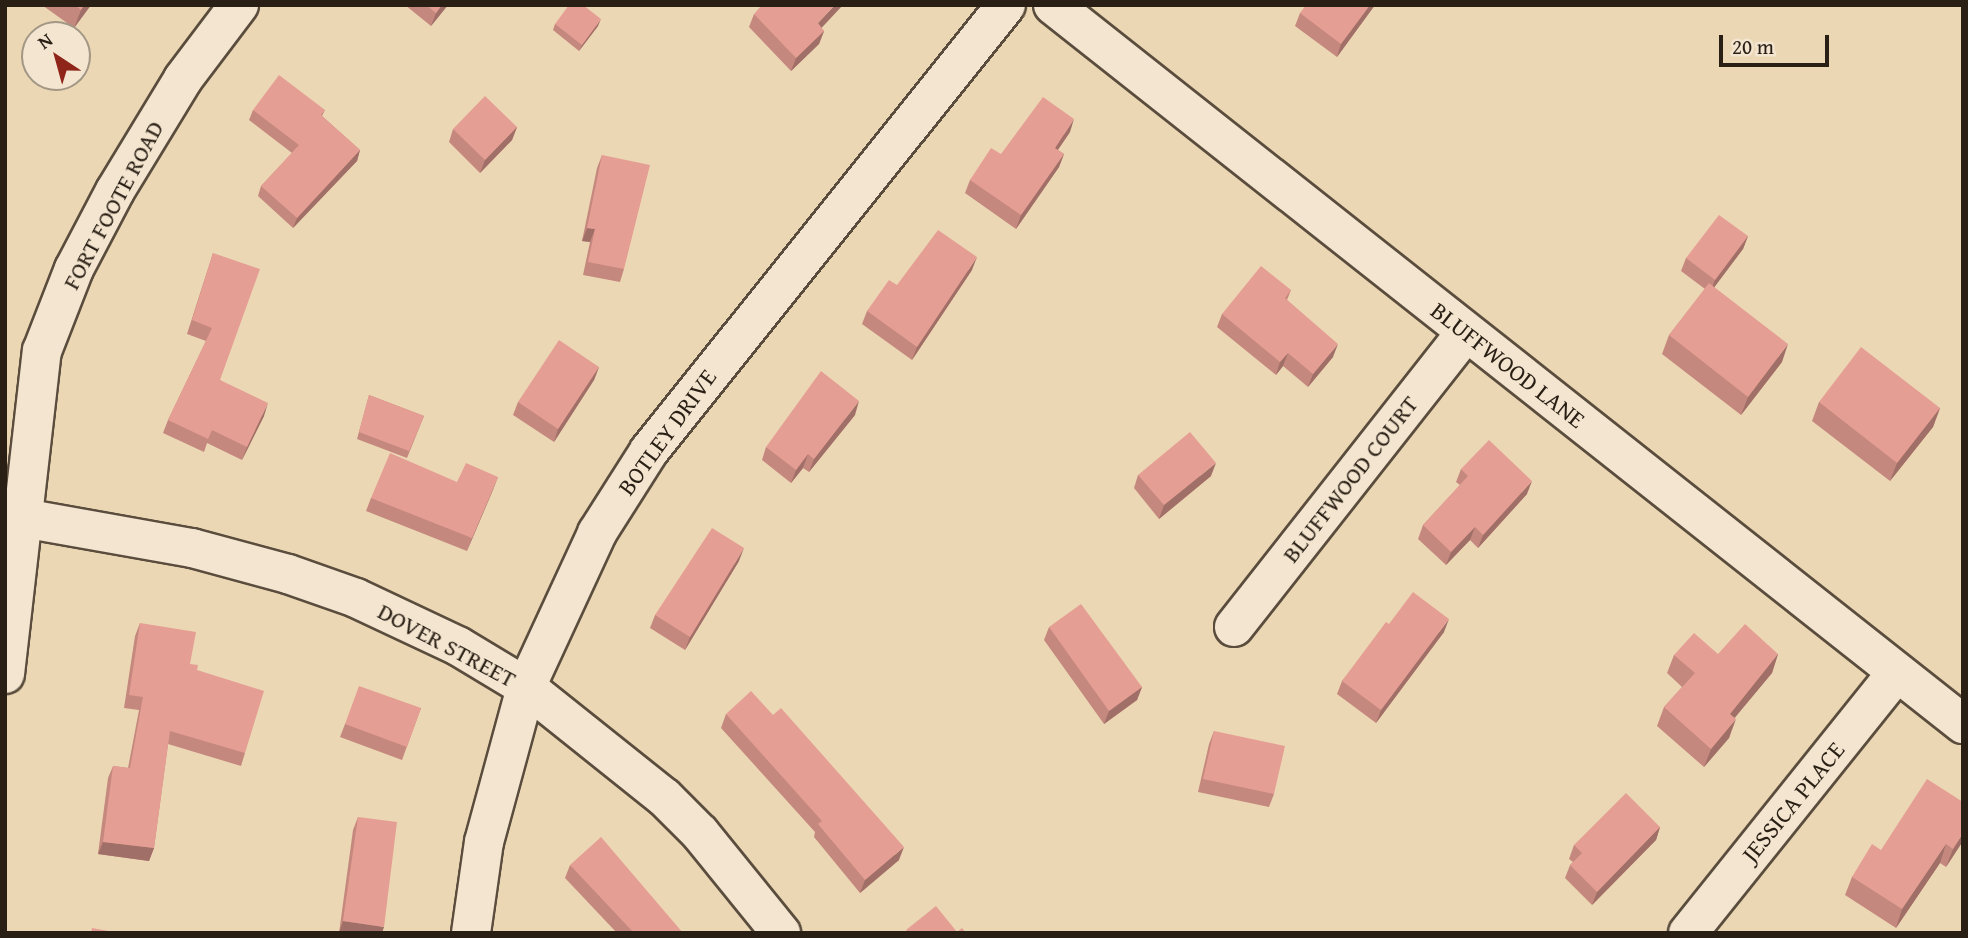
<!DOCTYPE html>
<html>
<head>
<meta charset="utf-8">
<style>
	body { margin:0 }
	#map { position:relative; width:1968px; height:938px; overflow:hidden; background:#ecd7b5; font-family:"Gentium Book Plus",serif }
	div>[style] { position:absolute }
	.roads { filter:drop-shadow(2px 0 #5a4d3d) drop-shadow(-2px 0 #5a4d3d) drop-shadow(0 2px #5a4d3d) drop-shadow(0 -2px #5a4d3d) }
	.street>* { height:38px; margin:-19px; padding:0 19px; transform-origin:19px; border-radius:19px; background:#f3e5cf }
	.secondary>* { height:38px; margin:-19px; padding:0 19px; transform-origin:19px; border-radius:19px; background:#f3e5cf }
	.wall>* { inset:0; background:#c5887e }
	.shaded-wall>* { inset:0; background:#a06f67 }
	.building>* { inset:0; background:#e59e93 }
	span { translate:-50% -50%; white-space:nowrap; text-align:center; line-height:1.15; -webkit-text-stroke:5px #f3e5cf; paint-order:stroke }
	.street-label { font-size:24px; color:#291f15 }
	.frame { position:absolute; inset:0; border:7px solid #291f15; pointer-events:none }
	.north { position:absolute; left:21px; top:21px; width:70px; height:70px; box-sizing:border-box; background:#f3e5cf; border:2px solid #a29685; border-radius:50%; rotate:324deg; font-size:19px; font-weight:700; line-height:28px; text-align:center; color:#291f15 }
	.north::after { content:''; display:block; margin:auto; width:24px; height:32px; background:#8f2418; clip-path:polygon(50% 0,100% 100%,50% 72%,0 100%) }
	.scale { position:absolute; left:1719px; top:35px; width:110px; height:32px; box-sizing:border-box; border:4px solid #291f15; border-top:0; padding-left:9px; font-size:21px; line-height:24px; white-space:nowrap; color:#291f15; -webkit-text-stroke:5px #f3e5cf; paint-order:stroke }
</style>
</head>
<body>
<div id="map">
	<div class="roads">
		<div class="street">
			<div style="left:1053px;top:5px;width:1160px;rotate:38.31deg"></div>
			<div style="left:23px;top:518px;width:172px;rotate:10.1deg"></div>
			<div style="left:192px;top:548px;width:99px;rotate:15.2deg"></div>
			<div style="left:288px;top:574px;width:72px;rotate:19.4deg"></div>
			<div style="left:356px;top:598px;width:113px;rotate:25.2deg"></div>
			<div style="left:458px;top:646px;width:79px;rotate:31.1deg"></div>
			<div style="left:526px;top:687px;width:176px;rotate:38.6deg"></div>
			<div style="left:664px;top:797px;width:51px;rotate:45deg"></div>
			<div style="left:700px;top:833px;width:129px;rotate:51deg"></div>
			<div style="left:1234px;top:627px;width:375px;rotate:-51.8deg"></div>
			<div style="left:471px;top:933px;width:92px;rotate:-81.9deg"></div>
			<div style="left:484px;top:842px;width:161px;rotate:-74.8deg"></div>
			<div style="left:526px;top:687px;width:170px;rotate:-65.2deg"></div>
			<div style="left:597px;top:533px;width:97px;rotate:-57.6deg"></div>
			<div style="left:649px;top:451px;width:571px;rotate:-51.32deg"></div>
			<div style="left:1688px;top:933px;width:334px;rotate:-51.3deg"></div>
		</div>
		<div class="secondary">
			<div style="left:5px;top:674px;width:325px;rotate:-83.5deg"></div>
			<div style="left:42px;top:351px;width:88px;rotate:-68.7deg"></div>
			<div style="left:74px;top:269px;width:88px;rotate:-62.3deg"></div>
			<div style="left:115px;top:191px;width:131px;rotate:-58.7deg"></div>
			<div style="left:183px;top:79px;width:93px;rotate:-52.9deg"></div>
		</div>
	</div>
	<div class="wall">
		<div style="clip-path:polygon(42px 5px,91px 5px,74px 28px)"></div>
		<div style="clip-path:polygon(405px 5px,448px 5px,431px 26px)"></div>
		<div style="clip-path:polygon(1375px 5px,1337px 57px,1295px 26px,1300px 13px)"></div>
		<div style="clip-path:polygon(754px 14px,821px 28px,824px 31px,819px 44px,791px 71px,749px 27px)"></div>
		<div style="clip-path:polygon(555px 24px,598px 26px,579px 51px,553px 30px)"></div>
		<div style="clip-path:polygon(253px 110px,325px 110px,322px 116px,360px 150px,357px 161px,293px 228px,258px 196px,261px 186px,292px 153px,249px 120px)"></div>
		<div style="clip-path:polygon(517px 127px,512px 140px,480px 173px,449px 142px,453px 129px)"></div>
		<div style="clip-path:polygon(1070px 132px,1058px 150px,1064px 154px,1059px 167px,1016px 229px,965px 193px,970px 180px,1001px 154px)"></div>
		<div style="clip-path:polygon(602px 155px,624px 269px,620px 282px,583px 275px,590px 242px,582px 241px,597px 168px)"></div>
		<div style="clip-path:polygon(1748px 236px,1743px 249px,1714px 287px,1782px 362px,1741px 415px,1662px 354px,1669px 335px,1705px 289px,1681px 271px,1686px 258px)"></div>
		<div style="clip-path:polygon(213px 253px,220px 380px,264px 416px,242px 460px,207px 443px,204px 452px,163px 433px,168px 420px,206px 341px,187px 334px)"></div>
		<div style="clip-path:polygon(972px 270px,912px 360px,862px 324px,867px 311px,897px 285px)"></div>
		<div style="clip-path:polygon(1291px 290px,1287px 300px,1333px 357px,1308px 387px,1283px 366px,1276px 375px,1217px 327px,1222px 314px)"></div>
		<div style="clip-path:polygon(599px 367px,594px 380px,554px 442px,513px 415px,518px 402px)"></div>
		<div style="clip-path:polygon(369px 395px,424px 416px,407px 458px,357px 439px)"></div>
		<div style="clip-path:polygon(1819px 402px,1940px 408px,1933px 427px,1890px 481px,1812px 421px)"></div>
		<div style="clip-path:polygon(855px 415px,809px 472px,803px 468px,791px 483px,762px 460px,766px 447px)"></div>
		<div style="clip-path:polygon(1461px 469px,1527px 494px,1478px 548px,1470px 540px,1446px 565px,1418px 539px,1423px 525px,1460px 485px,1456px 482px)"></div>
		<div style="clip-path:polygon(1138px 475px,1211px 476px,1159px 519px,1134px 488px)"></div>
		<div style="clip-path:polygon(498px 477px,467px 551px,366px 511px,371px 498px,457px 482px)"></div>
		<div style="clip-path:polygon(739px 561px,685px 650px,650px 628px,655px 615px)"></div>
		<div style="clip-path:polygon(140px 623px,197px 670px,245px 753px,241px 766px,168px 744px,154px 848px,149px 861px,98px 854px,108px 778px,113px 766px,128px 768px,139px 710px,124px 708px,135px 636px)"></div>
		<div style="clip-path:polygon(1389px 624px,1444px 632px,1376px 723px,1337px 694px,1342px 681px)"></div>
		<div style="clip-path:polygon(1049px 627px,1142px 687px,1137px 700px,1104px 724px,1044px 640px)"></div>
		<div style="clip-path:polygon(1718px 654px,1778px 654px,1772px 673px,1734px 718px,1729px 738px,1704px 767px,1657px 726px,1664px 707px,1682px 687px,1667px 673px,1674px 655px)"></div>
		<div style="clip-path:polygon(421px 708px,402px 760px,340px 737px,345px 724px)"></div>
		<div style="clip-path:polygon(726px 714px,773px 715px,899px 860px,860px 893px,814px 837px,815px 832px,721px 728px)"></div>
		<div style="clip-path:polygon(1214px 731px,1274px 794px,1269px 807px,1198px 792px,1209px 744px)"></div>
		<div style="clip-path:polygon(358px 817px,382px 933px,339px 933px,353px 830px)"></div>
		<div style="clip-path:polygon(1660px 827px,1656px 840px,1592px 905px,1565px 878px,1570px 865px,1573px 862px,1569px 859px,1574px 845px)"></div>
		<div style="clip-path:polygon(1963px 841px,1946px 867px,1940px 863px,1896px 928px,1845px 895px,1852px 877px,1881px 850px)"></div>
		<div style="clip-path:polygon(570px 865px,683px 933px,617px 933px,565px 878px)"></div>
	</div>
	<div class="shaded-wall">
		<div style="clip-path:polygon(84px 5px,91px 5px,74px 28px,81px 10px)"></div>
		<div style="clip-path:polygon(442px 5px,448px 5px,431px 26px,436px 13px)"></div>
		<div style="clip-path:polygon(835px 5px,843px 5px,813px 37px,818px 23px)"></div>
		<div style="clip-path:polygon(1370px 5px,1375px 5px,1337px 57px,1341px 44px)"></div>
		<div style="clip-path:polygon(601px 19px,598px 26px,579px 51px,582px 45px)"></div>
		<div style="clip-path:polygon(824px 31px,819px 44px,791px 71px,796px 58px)"></div>
		<div style="clip-path:polygon(1074px 119px,1070px 132px,1050px 161px,1055px 148px)"></div>
		<div style="clip-path:polygon(517px 127px,512px 140px,480px 173px,485px 160px)"></div>
		<div style="clip-path:polygon(360px 150px,357px 161px,293px 228px,297px 218px)"></div>
		<div style="clip-path:polygon(1064px 154px,1059px 167px,1016px 229px,1021px 215px)"></div>
		<div style="clip-path:polygon(587px 228px,595px 229px,590px 242px,582px 241px)"></div>
		<div style="clip-path:polygon(1748px 236px,1743px 249px,1710px 293px,1715px 280px)"></div>
		<div style="clip-path:polygon(977px 257px,972px 270px,912px 360px,917px 347px)"></div>
		<div style="clip-path:polygon(1338px 344px,1333px 357px,1308px 387px,1313px 374px)"></div>
		<div style="clip-path:polygon(1788px 344px,1782px 362px,1741px 415px,1748px 397px)"></div>
		<div style="clip-path:polygon(1288px 353px,1283px 366px,1276px 375px,1280px 362px)"></div>
		<div style="clip-path:polygon(599px 367px,594px 380px,554px 442px,558px 429px)"></div>
		<div style="clip-path:polygon(859px 401px,855px 415px,809px 472px,814px 459px)"></div>
		<div style="clip-path:polygon(268px 403px,264px 416px,242px 460px,247px 447px)"></div>
		<div style="clip-path:polygon(1940px 408px,1933px 427px,1890px 481px,1897px 463px)"></div>
		<div style="clip-path:polygon(808px 454px,803px 468px,791px 483px,796px 470px)"></div>
		<div style="clip-path:polygon(1216px 463px,1211px 476px,1159px 519px,1164px 505px)"></div>
		<div style="clip-path:polygon(498px 477px,493px 490px,467px 551px,472px 538px)"></div>
		<div style="clip-path:polygon(1532px 481px,1527px 494px,1478px 548px,1483px 535px)"></div>
		<div style="clip-path:polygon(1475px 527px,1470px 540px,1446px 565px,1451px 552px)"></div>
		<div style="clip-path:polygon(744px 548px,739px 561px,685px 650px,690px 637px)"></div>
		<div style="clip-path:polygon(1449px 619px,1444px 632px,1376px 723px,1381px 710px)"></div>
		<div style="clip-path:polygon(1778px 654px,1772px 673px,1723px 732px,1730px 714px)"></div>
		<div style="clip-path:polygon(1142px 687px,1137px 700px,1104px 724px,1109px 711px)"></div>
		<div style="clip-path:polygon(1736px 719px,1729px 738px,1704px 767px,1711px 749px)"></div>
		<div style="clip-path:polygon(1660px 827px,1656px 840px,1592px 905px,1597px 892px)"></div>
		<div style="clip-path:polygon(1963px 833px,1963px 841px,1946px 867px,1953px 849px)"></div>
		<div style="clip-path:polygon(103px 842px,154px 848px,149px 861px,98px 854px)"></div>
		<div style="clip-path:polygon(1946px 844px,1940px 863px,1896px 928px,1902px 909px)"></div>
		<div style="clip-path:polygon(904px 847px,899px 860px,860px 893px,865px 880px)"></div>
		<div style="clip-path:polygon(343px 921px,384px 927px,382px 933px,339px 933px)"></div>
	</div>
	<div class="building">
		<div style="clip-path:polygon(75px 5px,84px 5px,81px 10px)"></div>
		<div style="clip-path:polygon(426px 5px,442px 5px,436px 13px)"></div>
		<div style="clip-path:polygon(569px 5px,583px 5px,601px 19px,582px 45px,555px 24px)"></div>
		<div style="clip-path:polygon(762px 5px,835px 5px,818px 23px,824px 31px,796px 58px,754px 14px)"></div>
		<div style="clip-path:polygon(1306px 5px,1370px 5px,1341px 44px,1300px 13px)"></div>
		<div style="clip-path:polygon(279px 75px,325px 110px,321px 115px,360px 150px,297px 218px,261px 186px,299px 145px,253px 110px)"></div>
		<div style="clip-path:polygon(485px 96px,517px 127px,485px 160px,453px 129px)"></div>
		<div style="clip-path:polygon(1043px 97px,1074px 119px,1055px 148px,1064px 154px,1021px 215px,970px 180px,991px 148px,1001px 154px)"></div>
		<div style="clip-path:polygon(602px 155px,650px 165px,624px 269px,588px 262px,595px 229px,587px 228px)"></div>
		<div style="clip-path:polygon(1719px 215px,1748px 236px,1715px 280px,1686px 258px)"></div>
		<div style="clip-path:polygon(938px 230px,977px 257px,917px 347px,867px 311px,889px 280px,897px 285px)"></div>
		<div style="clip-path:polygon(213px 253px,260px 269px,220px 380px,268px 403px,247px 447px,212px 430px,208px 439px,168px 420px,212px 328px,192px 320px)"></div>
		<div style="clip-path:polygon(1261px 266px,1291px 290px,1285px 298px,1338px 344px,1313px 374px,1288px 353px,1280px 362px,1222px 314px)"></div>
		<div style="clip-path:polygon(1709px 283px,1788px 344px,1748px 397px,1669px 335px)"></div>
		<div style="clip-path:polygon(559px 340px,599px 367px,558px 429px,518px 402px)"></div>
		<div style="clip-path:polygon(1861px 347px,1940px 408px,1897px 463px,1819px 402px)"></div>
		<div style="clip-path:polygon(821px 371px,859px 401px,814px 459px,808px 454px,796px 470px,766px 447px)"></div>
		<div style="clip-path:polygon(369px 395px,424px 416px,409px 451px,359px 432px)"></div>
		<div style="clip-path:polygon(1190px 432px,1216px 463px,1164px 505px,1138px 475px)"></div>
		<div style="clip-path:polygon(1489px 440px,1532px 481px,1483px 535px,1475px 527px,1451px 552px,1423px 525px,1468px 476px,1461px 469px)"></div>
		<div style="clip-path:polygon(390px 453px,457px 482px,466px 463px,498px 477px,472px 538px,371px 498px)"></div>
		<div style="clip-path:polygon(712px 528px,744px 548px,690px 637px,655px 615px)"></div>
		<div style="clip-path:polygon(1413px 592px,1449px 619px,1381px 710px,1342px 681px,1386px 622px,1389px 624px)"></div>
		<div style="clip-path:polygon(1081px 604px,1142px 687px,1109px 711px,1049px 627px)"></div>
		<div style="clip-path:polygon(140px 623px,196px 632px,190px 664px,198px 665px,197px 670px,264px 691px,245px 753px,170px 731px,154px 848px,103px 842px,113px 766px,130px 768px,143px 697px,129px 695px)"></div>
		<div style="clip-path:polygon(1745px 624px,1778px 654px,1730px 714px,1736px 719px,1711px 749px,1664px 707px,1695px 673px,1674px 655px,1694px 633px,1718px 654px)"></div>
		<div style="clip-path:polygon(359px 686px,421px 708px,407px 747px,345px 724px)"></div>
		<div style="clip-path:polygon(751px 691px,773px 715px,781px 708px,904px 847px,865px 880px,818px 824px,822px 821px,726px 714px)"></div>
		<div style="clip-path:polygon(1214px 731px,1285px 746px,1274px 794px,1203px 779px)"></div>
		<div style="clip-path:polygon(1927px 779px,1963px 802px,1963px 833px,1953px 849px,1946px 844px,1902px 909px,1852px 877px,1872px 844px,1881px 850px)"></div>
		<div style="clip-path:polygon(1626px 793px,1660px 827px,1597px 892px,1570px 865px,1582px 853px,1574px 845px)"></div>
		<div style="clip-path:polygon(358px 817px,397px 822px,384px 927px,343px 921px)"></div>
		<div style="clip-path:polygon(601px 837px,683px 933px,634px 933px,570px 865px)"></div>
		<div style="clip-path:polygon(936px 906px,957px 932px,962px 928px,966px 933px,908px 933px,906px 930px)"></div>
		<div style="clip-path:polygon(92px 928px,120px 933px,91px 933px)"></div>
	</div>
	<div class="street-label">
		<span style="left:113px;top:205px;rotate:-62deg">FORT FOOTE ROAD</span>
		<span style="left:1508px;top:365px;rotate:38deg">BLUFFWOOD LANE</span>
		<span style="left:667px;top:432px;rotate:-54deg">BOTLEY DRIVE</span>
		<span style="left:1350px;top:479px;rotate:-52deg">BLUFFWOOD COURT</span>
		<span style="left:447px;top:645px;rotate:28deg">DOVER STREET</span>
		<span style="left:1793px;top:802px;rotate:-51deg">JESSICA PLACE</span>
	</div>
	<div class="frame"></div>
	<div class="north">N</div>
	<div class="scale">20 m</div>
</div>
</body>
</html>
